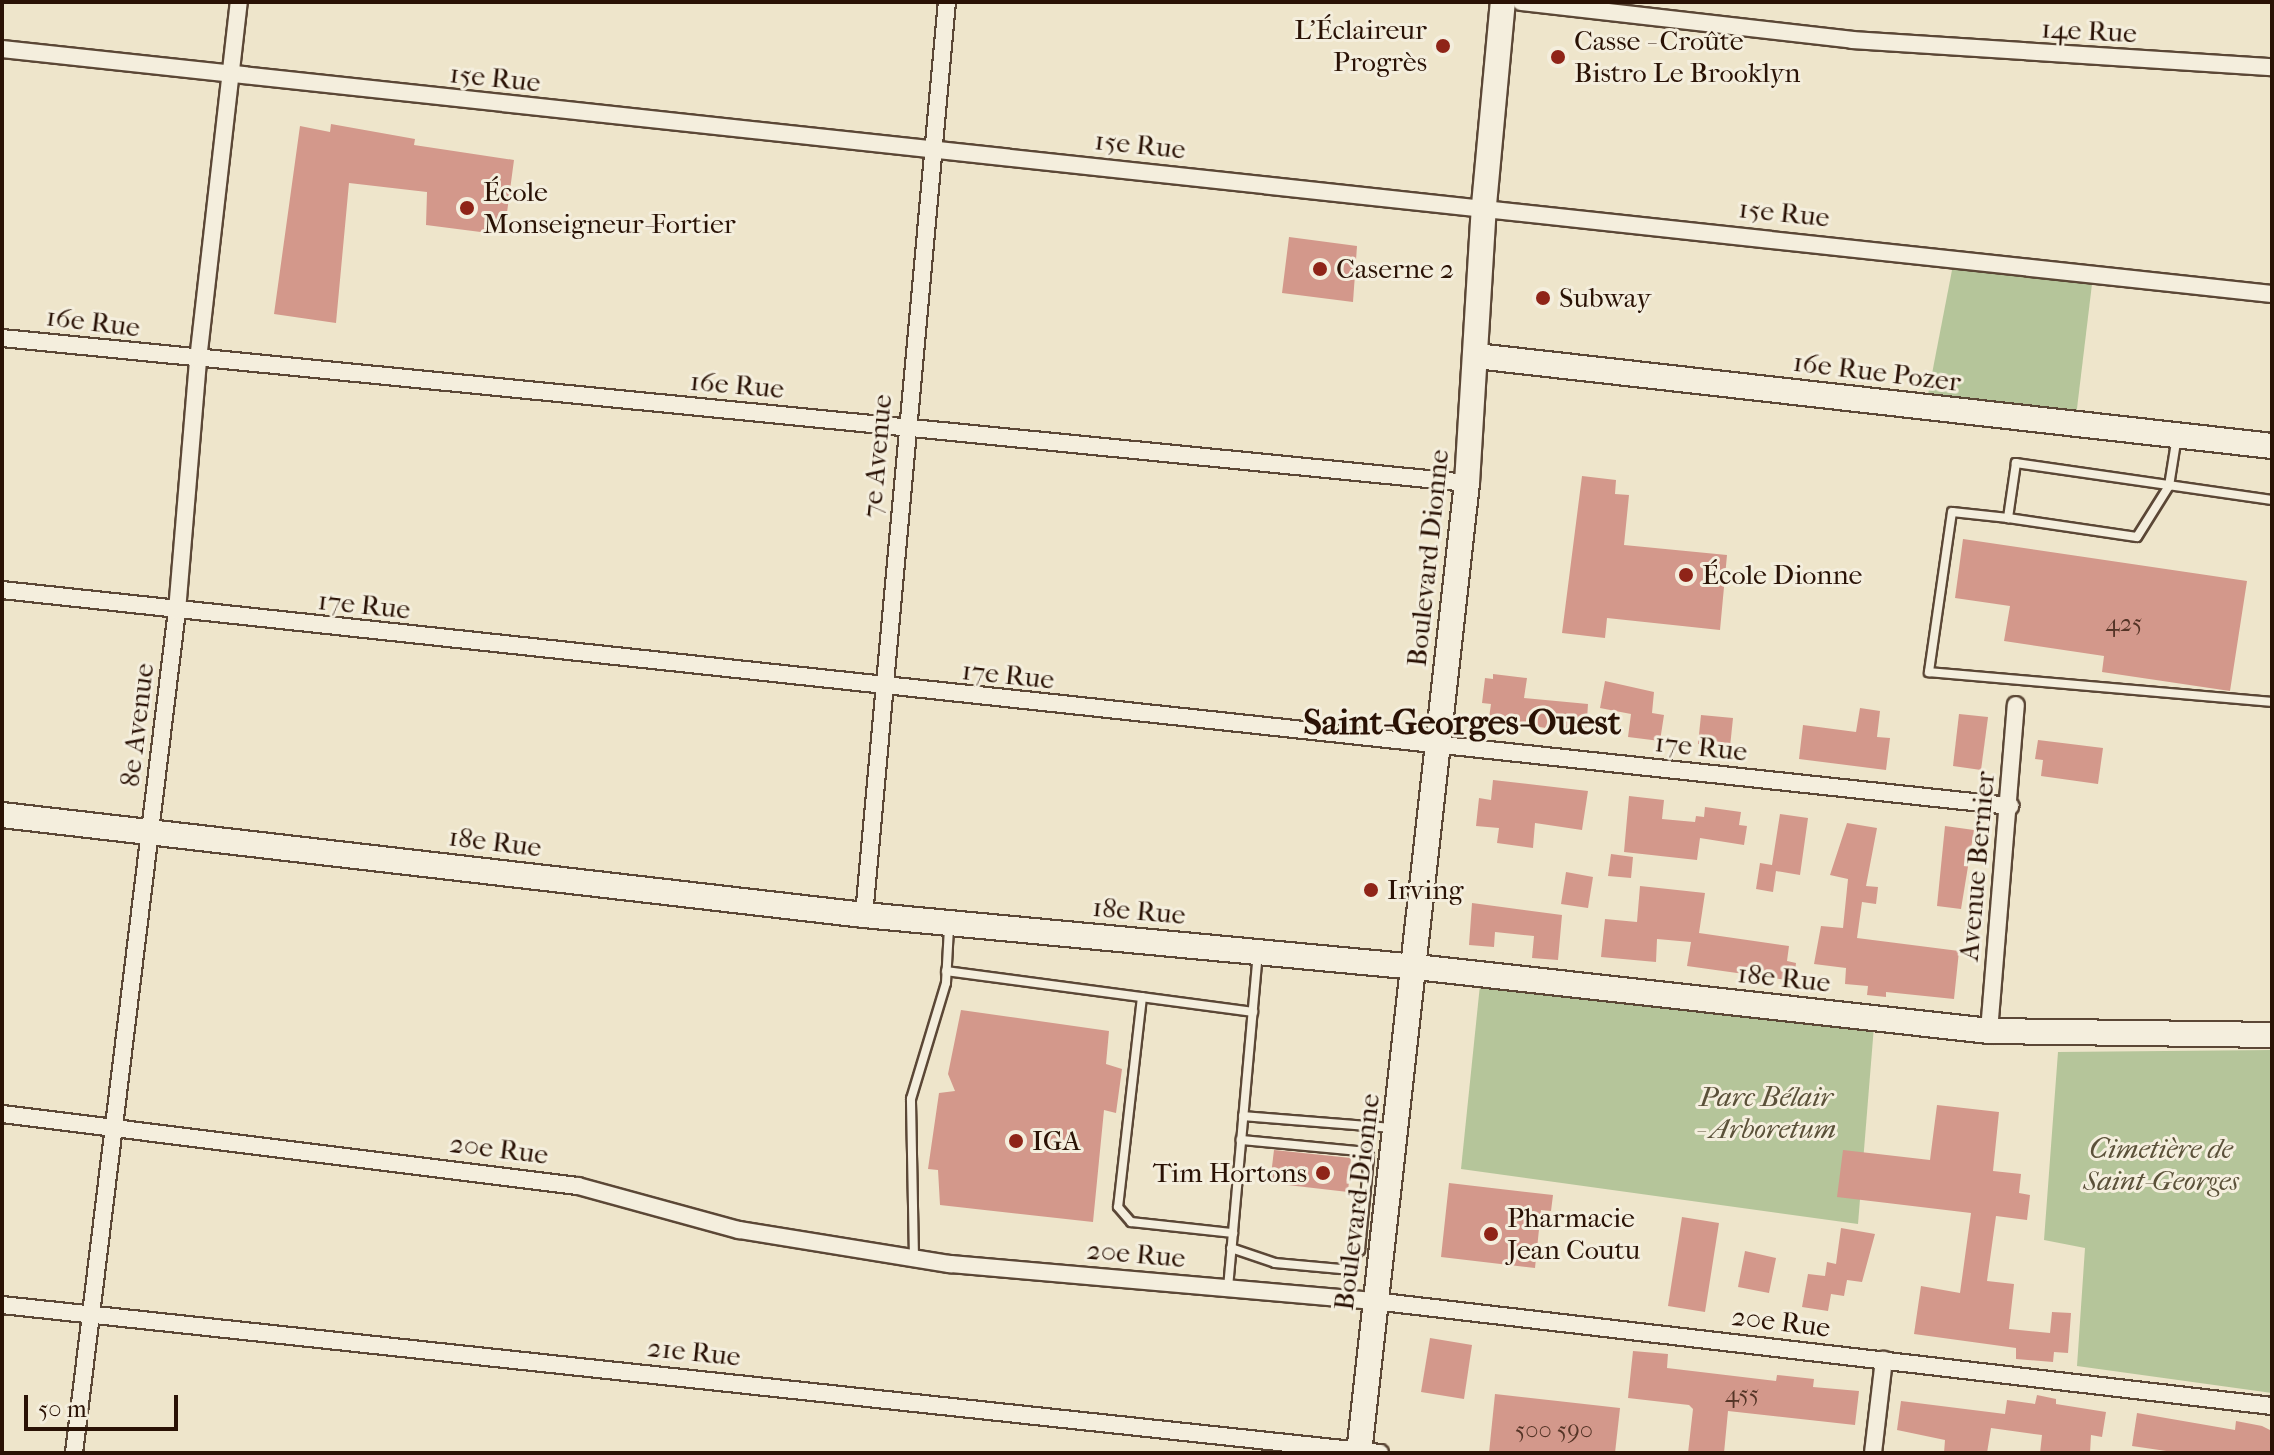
<!DOCTYPE html>
<html>
<head>
<meta charset="utf-8">
<style>
	body { margin:0 }
	#map { position:relative; width:2274px; height:1455px; overflow:hidden; background:#eee5cb; font-family:"IM FELL French Canon",serif }
	div>[style] { position:absolute }
	.green>* { inset:0; background:#b5c59a }
	.building>* { inset:0; background:#d3988b }
	.roads { filter:drop-shadow(2px 0 #5b4736) drop-shadow(-2px 0 #5b4736) drop-shadow(0 2px #5b4736) drop-shadow(0 -2px #5b4736) }
	.lane>* { height:8px; margin:-4px; padding:0 4px; transform-origin:4px; border-radius:4px; background:#f4eedd }
	.street>* { height:16px; margin:-8px; padding:0 8px; transform-origin:8px; border-radius:8px; background:#f4eedd }
	.secondary>* { height:24px; margin:-12px; padding:0 12px; transform-origin:12px; border-radius:12px; background:#f4eedd }
	.dots>* { width:22px; height:22px; translate:-50% -50%; box-sizing:border-box; border:4px solid #f4eedd; border-radius:50% }
	span { translate:-50% -50%; white-space:nowrap; text-align:center; line-height:1.15; -webkit-text-stroke:6px #f4eedd; paint-order:stroke }
	.number-label { font-size:24px; color:#543426 }
	.number-label span { -webkit-text-stroke-width:0 }
	.poi-label { font-size:28px; color:#2a1205 }
	.right { translate:-100% -50%; text-align:right }
	.left { translate:0 -50%; text-align:left }
	.street-label { font-size:28px; color:#2a1205 }
	.park-label { font-size:28px; color:#5b5139; font-style:italic }
	.district-label { font-size:36px; color:#2a1205; font-weight:700 }
	.frame { position:absolute; inset:0; border:4px solid #2a1205; pointer-events:none }
	.scale { position:absolute; left:24px; top:1395px; width:154px; height:36px; box-sizing:border-box; border:4px solid #2a1205; border-top:0; padding-left:10px; font-size:24px; line-height:28px; white-space:nowrap; color:#2a1205; -webkit-text-stroke:6px #f4eedd; paint-order:stroke }
</style>
</head>
<body>
<div id="map">
	<div class="green">
		<div style="clip-path:polygon(1953px 265px,2092px 284px,2075px 425px,1925px 410px)"></div>
		<div style="clip-path:polygon(1480px 985px,1874px 1026px,1858px 1224px,1461px 1169px)"></div>
		<div style="clip-path:polygon(2272px 1050px,2272px 1393px,2077px 1366px,2085px 1248px,2044px 1240px,2058px 1052px)"></div>
	</div>
	<div class="building">
		<div style="clip-path:polygon(331px 124px,415px 139px,414px 145px,514px 160px,504px 235px,426px 225px,427px 192px,349px 183px,336px 323px,274px 314px,300px 126px,330px 132px)"></div>
		<div style="clip-path:polygon(1289px 237px,1357px 246px,1353px 302px,1282px 293px)"></div>
		<div style="clip-path:polygon(1582px 476px,1616px 480px,1615px 494px,1629px 495px,1624px 545px,1727px 555px,1720px 630px,1607px 618px,1605px 638px,1562px 633px)"></div>
		<div style="clip-path:polygon(1963px 539px,2247px 581px,2230px 691px,2102px 672px,2104px 656px,2004px 641px,2010px 606px,1955px 598px)"></div>
		<div style="clip-path:polygon(1493px 674px,1527px 678px,1524px 698px,1588px 704px,1586px 735px,1489px 718px,1491px 704px,1482px 703px,1485px 678px,1493px 679px)"></div>
		<div style="clip-path:polygon(1605px 681px,1654px 692px,1652px 713px,1664px 715px,1660px 741px,1628px 737px,1631px 714px,1600px 708px)"></div>
		<div style="clip-path:polygon(1860px 708px,1880px 711px,1877px 737px,1890px 738px,1886px 770px,1799px 759px,1803px 725px,1856px 732px)"></div>
		<div style="clip-path:polygon(1959px 714px,1988px 717px,1981px 770px,1953px 766px)"></div>
		<div style="clip-path:polygon(1701px 715px,1733px 718px,1730px 747px,1698px 744px)"></div>
		<div style="clip-path:polygon(2038px 740px,2103px 748px,2098px 784px,2041px 776px,2043px 760px,2035px 759px)"></div>
		<div style="clip-path:polygon(1493px 780px,1588px 791px,1582px 830px,1535px 823px,1533px 848px,1497px 843px,1499px 828px,1476px 826px,1479px 798px,1491px 800px)"></div>
		<div style="clip-path:polygon(1629px 796px,1664px 800px,1662px 819px,1695px 822px,1696px 816px,1704px 817px,1705px 807px,1741px 812px,1739px 825px,1747px 826px,1744px 845px,1700px 838px,1697px 860px,1624px 852px)"></div>
		<div style="clip-path:polygon(1780px 814px,1808px 818px,1800px 875px,1776px 871px,1773px 892px,1756px 889px,1760px 863px,1772px 865px)"></div>
		<div style="clip-path:polygon(1847px 823px,1877px 828px,1866px 886px,1878px 887px,1876px 904px,1862px 902px,1857px 938px,1959px 951px,1954px 999px,1886px 992px,1886px 997px,1867px 995px,1868px 986px,1845px 984px,1846px 968px,1814px 964px,1821px 926px,1843px 928px,1848px 879px,1830px 875px)"></div>
		<div style="clip-path:polygon(1945px 826px,1974px 830px,1961px 909px,1937px 906px)"></div>
		<div style="clip-path:polygon(1611px 854px,1633px 857px,1631px 878px,1608px 876px)"></div>
		<div style="clip-path:polygon(1566px 872px,1593px 877px,1588px 908px,1561px 904px)"></div>
		<div style="clip-path:polygon(1640px 886px,1705px 893px,1699px 933px,1789px 946px,1787px 961px,1796px 963px,1794px 981px,1687px 966px,1691px 942px,1657px 939px,1656px 962px,1601px 957px,1605px 919px,1637px 922px)"></div>
		<div style="clip-path:polygon(1472px 903px,1562px 915px,1558px 960px,1532px 958px,1534px 936px,1495px 932px,1494px 947px,1469px 945px)"></div>
		<div style="clip-path:polygon(961px 1010px,1109px 1031px,1106px 1064px,1122px 1069px,1116px 1113px,1104px 1110px,1093px 1222px,940px 1205px,938px 1170px,928px 1169px,939px 1093px,955px 1091px,948px 1074px)"></div>
		<div style="clip-path:polygon(1937px 1105px,1999px 1112px,1993px 1171px,2021px 1174px,2019px 1193px,2030px 1195px,2027px 1220px,1996px 1216px,1987px 1281px,2014px 1284px,2009px 1329px,2050px 1333px,2052px 1312px,2071px 1313px,2068px 1353px,2054px 1352px,2053px 1362px,2016px 1359px,2016px 1348px,1914px 1334px,1921px 1286px,1960px 1293px,1971px 1213px,1837px 1197px,1843px 1150px,1930px 1160px)"></div>
		<div style="clip-path:polygon(1274px 1150px,1351px 1158px,1348px 1192px,1270px 1183px)"></div>
		<div style="clip-path:polygon(1449px 1183px,1553px 1195px,1551px 1211px,1541px 1210px,1535px 1268px,1441px 1257px)"></div>
		<div style="clip-path:polygon(1682px 1217px,1719px 1223px,1705px 1312px,1668px 1306px)"></div>
		<div style="clip-path:polygon(1841px 1228px,1875px 1234px,1862px 1282px,1847px 1280px,1844px 1296px,1831px 1294px,1828px 1311px,1802px 1307px,1808px 1274px,1825px 1276px,1827px 1262px,1836px 1264px)"></div>
		<div style="clip-path:polygon(1745px 1251px,1776px 1258px,1769px 1293px,1738px 1287px)"></div>
		<div style="clip-path:polygon(1430px 1338px,1472px 1345px,1464px 1399px,1421px 1392px)"></div>
		<div style="clip-path:polygon(1633px 1351px,1668px 1354px,1667px 1368px,1776px 1381px,1777px 1375px,1814px 1379px,1813px 1387px,1859px 1391px,1855px 1425px,1728px 1411px,1724px 1453px,1688px 1453px,1693px 1409px,1689px 1405px,1628px 1398px)"></div>
		<div style="clip-path:polygon(1495px 1394px,1620px 1408px,1615px 1453px,1489px 1453px)"></div>
		<div style="clip-path:polygon(2037px 1395px,2056px 1399px,2056px 1404px,2106px 1412px,2102px 1437px,2091px 1435px,2090px 1453px,2040px 1453px,2042px 1435px,1991px 1428px,1987px 1453px,1944px 1453px,1945px 1440px,1897px 1430px,1901px 1401px,2005px 1414px,2007px 1400px,2035px 1404px)"></div>
		<div style="clip-path:polygon(2137px 1413px,2235px 1430px,2236px 1421px,2262px 1426px,2272px 1431px,2272px 1453px,2180px 1453px,2132px 1446px)"></div>
	</div>
	<div class="roads">
		<div class="lane">
			<div style="left:2272px;top:500px;width:259px;rotate:-171.8deg"></div>
			<div style="left:2016px;top:463px;width:56px;rotate:98.3deg"></div>
			<div style="left:2008px;top:518px;width:56px;rotate:-173.9deg"></div>
			<div style="left:1952px;top:512px;width:162px;rotate:98.2deg"></div>
			<div style="left:1929px;top:672px;width:344px;rotate:5deg"></div>
			<div style="left:2008px;top:518px;width:130px;rotate:8.4deg"></div>
			<div style="left:2137px;top:537px;width:60px;rotate:-57.9deg"></div>
			<div style="left:2169px;top:486px;width:51px;rotate:-80.9deg"></div>
			<div style="left:946px;top:971px;width:310px;rotate:7.6deg"></div>
			<div style="left:1142px;top:997px;width:211px;rotate:96.5deg"></div>
			<div style="left:1118px;top:1207px;width:20px;rotate:49deg"></div>
			<div style="left:1131px;top:1222px;width:103px;rotate:6.2deg"></div>
			<div style="left:1243px;top:1116px;width:149px;rotate:4.6deg"></div>
			<div style="left:1231px;top:1248px;width:46px;rotate:18.8deg"></div>
			<div style="left:1275px;top:1263px;width:66px;rotate:5.2deg"></div>
			<div style="left:1341px;top:1269px;width:27px;rotate:-45deg"></div>
			<div style="left:1360px;top:1250px;width:94px;rotate:-84.5deg"></div>
			<div style="left:1369px;top:1156px;width:12px;rotate:-156deg"></div>
			<div style="left:1358px;top:1151px;width:118px;rotate:-174.6deg"></div>
			<div style="left:914px;top:1258px;width:159px;rotate:-91.1deg"></div>
			<div style="left:911px;top:1099px;width:121px;rotate:-73.2deg"></div>
			<div style="left:946px;top:983px;width:55px;rotate:-86.9deg"></div>
			<div style="left:1228px;top:1288px;width:334px;rotate:-84.9deg"></div>
		</div>
		<div class="street">
			<div style="left:1521px;top:2px;width:333px;rotate:6.5deg"></div>
			<div style="left:1852px;top:40px;width:421px;rotate:3.7deg"></div>
			<div style="left:2px;top:49px;width:2283px;rotate:6.16deg"></div>
			<div style="left:2px;top:338px;width:1472px;rotate:5.65deg"></div>
			<div style="left:2px;top:590px;width:2020px;rotate:6.14deg"></div>
			<div style="left:864px;top:915px;width:917px;rotate:-84.81deg"></div>
			<div style="left:1989px;top:1031px;width:327px;rotate:-85.3deg"></div>
			<div style="left:2px;top:1114px;width:580px;rotate:7.13deg"></div>
			<div style="left:578px;top:1186px;width:167px;rotate:15.3deg"></div>
			<div style="left:739px;top:1230px;width:214px;rotate:9.2deg"></div>
			<div style="left:950px;top:1264px;width:426px;rotate:5deg"></div>
			<div style="left:1374px;top:1301px;width:904px;rotate:6.67deg"></div>
			<div style="left:2px;top:1305px;width:1386px;rotate:6.13deg"></div>
			<div style="left:74px;top:1453px;width:848px;rotate:-83.03deg"></div>
			<div style="left:177px;top:611px;width:252px;rotate:-85.2deg"></div>
			<div style="left:198px;top:360px;width:360px;rotate:-83.5deg"></div>
			<div style="left:1873px;top:1453px;width:94px;rotate:-83.3deg"></div>
		</div>
		<div class="secondary">
			<div style="left:1476px;top:356px;width:801px;rotate:6.45deg"></div>
			<div style="left:2px;top:815px;width:868px;rotate:6.62deg"></div>
			<div style="left:864px;top:915px;width:554px;rotate:5.38deg"></div>
			<div style="left:1416px;top:967px;width:577px;rotate:6.37deg"></div>
			<div style="left:1989px;top:1031px;width:283px;rotate:0.8deg"></div>
			<div style="left:1359px;top:1453px;width:976px;rotate:-83.65deg"></div>
			<div style="left:1467px;top:483px;width:279px;rotate:-86.5deg"></div>
			<div style="left:1484px;top:205px;width:204px;rotate:-84.7deg"></div>
		</div>
	</div>
	<div class="dots">
		<div style="left:1443px;top:46px;background:#8f2418"></div>
		<div style="left:1558px;top:57px;background:#8f2418"></div>
		<div style="left:467px;top:208px;background:#8f2418"></div>
		<div style="left:1320px;top:269px;background:#8f2418"></div>
		<div style="left:1543px;top:298px;background:#8f2418"></div>
		<div style="left:1686px;top:575px;background:#8f2418"></div>
		<div style="left:1371px;top:890px;background:#8f2418"></div>
		<div style="left:1016px;top:1141px;background:#8f2418"></div>
		<div style="left:1323px;top:1173px;background:#8f2418"></div>
		<div style="left:1491px;top:1234px;background:#8f2418"></div>
	</div>
	<div class="number-label">
		<span style="left:2124px;top:624px">425</span>
		<span style="left:1742px;top:1395px">455</span>
		<span style="left:1554px;top:1431px">500 590</span>
	</div>
	<div class="poi-label">
		<span class="right" style="left:1427px;top:46px">L'Éclaireur<br>Progrès</span>
		<span class="left" style="left:1574px;top:57px">Casse - Croûte<br>Bistro Le Brooklyn</span>
		<span class="left" style="left:483px;top:208px">École<br>Monseigneur-Fortier</span>
		<span class="left" style="left:1336px;top:269px">Caserne 2</span>
		<span class="left" style="left:1559px;top:298px">Subway</span>
		<span class="left" style="left:1702px;top:575px">École Dionne</span>
		<span class="left" style="left:1387px;top:890px">Irving</span>
		<span class="left" style="left:1032px;top:1141px">IGA</span>
		<span class="right" style="left:1307px;top:1173px">Tim Hortons</span>
		<span class="left" style="left:1507px;top:1234px">Pharmacie<br>Jean Coutu</span>
	</div>
	<div class="street-label">
		<span style="left:2089px;top:31px;rotate:3deg">14e Rue</span>
		<span style="left:495px;top:78px;rotate:6deg">15e Rue</span>
		<span style="left:1140px;top:145px;rotate:6deg">15e Rue</span>
		<span style="left:1784px;top:213px;rotate:6deg">15e Rue</span>
		<span style="left:93px;top:322px;rotate:7deg">16e Rue</span>
		<span style="left:1877px;top:372px;rotate:7deg">16e Rue Pozer</span>
		<span style="left:737px;top:385px;rotate:5deg">16e Rue</span>
		<span style="left:877px;top:456px;rotate:-85deg">7e Avenue</span>
		<span style="left:1428px;top:558px;rotate:-84deg">Boulevard Dionne</span>
		<span style="left:364px;top:605px;rotate:6deg">17e Rue</span>
		<span style="left:1008px;top:675px;rotate:6deg">17e Rue</span>
		<span style="left:137px;top:725px;rotate:-83deg">8e Avenue</span>
		<span style="left:1701px;top:747px;rotate:6deg">17e Rue</span>
		<span style="left:495px;top:842px;rotate:7deg">18e Rue</span>
		<span style="left:1977px;top:866px;rotate:-85deg">Avenue Bernier</span>
		<span style="left:1139px;top:911px;rotate:5deg">18e Rue</span>
		<span style="left:1784px;top:978px;rotate:6deg">18e Rue</span>
		<span style="left:499px;top:1149px;rotate:7deg">20e Rue</span>
		<span style="left:1357px;top:1202px;rotate:-83deg">Boulevard Dionne</span>
		<span style="left:1136px;top:1254px;rotate:5deg">20e Rue</span>
		<span style="left:1781px;top:1322px;rotate:7deg">20e Rue</span>
		<span style="left:694px;top:1352px;rotate:6deg">21e Rue</span>
	</div>
	<div class="park-label">
		<span style="left:1766px;top:1113px">Parc Bélair<br>- Arboretum</span>
		<span style="left:2161px;top:1165px">Cimetière de<br>Saint-Georges</span>
	</div>
	<div class="district-label">
		<span style="left:1462px;top:723px">Saint-Georges-Ouest</span>
	</div>
	<div class="frame"></div>
	<div class="scale">50 m</div>
</div>
</body>
</html>
